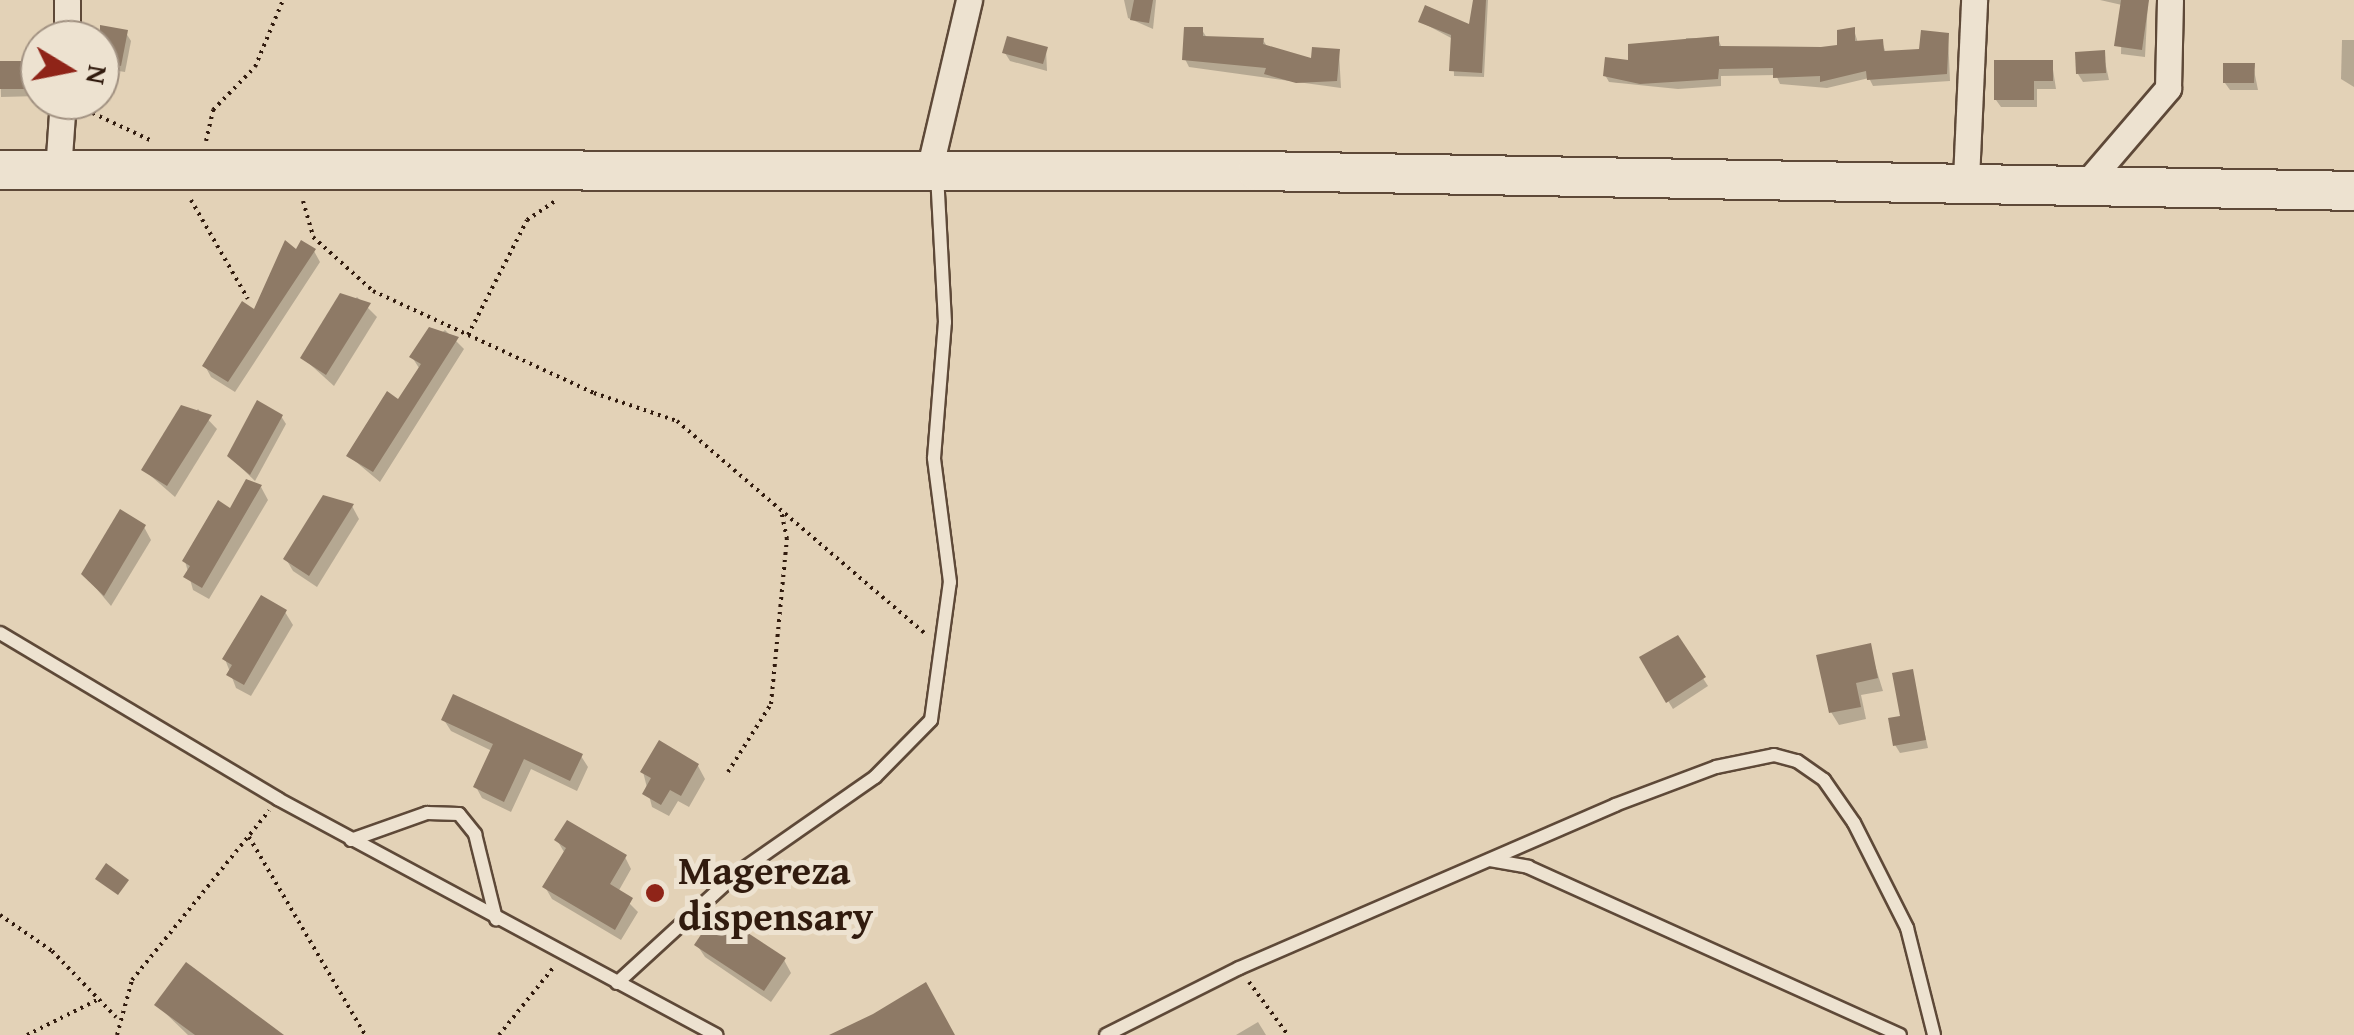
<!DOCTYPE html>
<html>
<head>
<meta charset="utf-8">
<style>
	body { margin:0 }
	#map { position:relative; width:2354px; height:1035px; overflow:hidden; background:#e3d2b7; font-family:"Gentium Book Plus",serif }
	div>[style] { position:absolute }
	.shadow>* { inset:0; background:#0003 }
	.building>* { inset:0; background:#8e7a66 }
	.path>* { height:4px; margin-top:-2px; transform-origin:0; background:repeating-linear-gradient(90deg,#311b0e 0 2.5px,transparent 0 7.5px) }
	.roads { filter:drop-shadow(2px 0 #5e4938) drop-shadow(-2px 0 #5e4938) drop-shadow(0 2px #5e4938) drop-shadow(0 -2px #5e4938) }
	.lane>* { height:12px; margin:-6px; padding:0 6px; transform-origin:6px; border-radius:6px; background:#ede2d0 }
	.street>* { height:25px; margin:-12.5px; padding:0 12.5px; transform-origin:12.5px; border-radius:12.5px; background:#ede2d0 }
	.secondary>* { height:38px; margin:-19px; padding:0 19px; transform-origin:19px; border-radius:19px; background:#ede2d0 }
	.dots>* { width:28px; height:28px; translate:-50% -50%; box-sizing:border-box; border:5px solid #ede2d0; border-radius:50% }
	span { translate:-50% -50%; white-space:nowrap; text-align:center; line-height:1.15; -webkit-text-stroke:10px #ede2d0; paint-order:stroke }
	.poi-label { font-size:40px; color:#311b0e; font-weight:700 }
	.left { translate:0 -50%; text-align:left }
	.north { position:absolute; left:20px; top:20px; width:100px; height:100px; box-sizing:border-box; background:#ede2d0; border:2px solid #a29282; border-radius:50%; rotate:100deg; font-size:28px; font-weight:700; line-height:40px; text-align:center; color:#311b0e }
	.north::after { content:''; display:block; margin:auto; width:35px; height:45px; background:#8f2418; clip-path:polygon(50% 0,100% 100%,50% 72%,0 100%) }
</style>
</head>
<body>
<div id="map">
	<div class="shadow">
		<div style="clip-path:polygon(1124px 0,1156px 0,1153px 29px,1128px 18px)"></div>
		<div style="clip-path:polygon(1475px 0,1488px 0,1484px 77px,1454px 76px,1453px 39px,1421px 22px,1471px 27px)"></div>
		<div style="clip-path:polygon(2100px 0,2148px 0,2145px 57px,2121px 54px,2122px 5px)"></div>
		<div style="clip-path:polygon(101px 28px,126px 33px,131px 41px,125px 72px,100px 68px)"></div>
		<div style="clip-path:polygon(1202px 30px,1207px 38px,1263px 40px,1268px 48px,1314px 61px,1339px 52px,1341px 88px,1189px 67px,1185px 59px)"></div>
		<div style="clip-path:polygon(1854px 30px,1858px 43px,1882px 42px,1886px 53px,1921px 52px,1948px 35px,1950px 81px,1873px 86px,1869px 78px,1827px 88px,1780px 84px,1776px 75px,1721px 76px,1721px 86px,1678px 89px,1609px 82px,1605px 75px,1686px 46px,1686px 38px,1718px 38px,1722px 49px,1840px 48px)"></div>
		<div style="clip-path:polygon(2342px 40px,2354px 40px,2354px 87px,2341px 79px)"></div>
		<div style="clip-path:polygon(1046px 49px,1047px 71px,1010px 61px,1005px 53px)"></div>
		<div style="clip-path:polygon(2103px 53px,2109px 80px,2083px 82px,2078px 74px)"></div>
		<div style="clip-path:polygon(40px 63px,40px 96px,1px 97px,0 64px)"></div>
		<div style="clip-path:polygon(2052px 63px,2056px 89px,2037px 89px,2037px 107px,2001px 107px,1996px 100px)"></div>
		<div style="clip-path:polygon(2253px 65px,2258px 90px,2230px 90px,2225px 83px)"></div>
		<div style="clip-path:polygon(314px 251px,320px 262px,235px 392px,211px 377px,205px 366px,255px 312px,296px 253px)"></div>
		<div style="clip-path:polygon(357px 297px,377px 317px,334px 386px,303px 358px)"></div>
		<div style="clip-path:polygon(445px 330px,464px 349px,380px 482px,349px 456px,399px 402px,419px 368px,412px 357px)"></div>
		<div style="clip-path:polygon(198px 409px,217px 429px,175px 497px,144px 470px)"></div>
		<div style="clip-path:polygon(281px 416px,286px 424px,255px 481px,229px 456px)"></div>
		<div style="clip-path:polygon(261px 487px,268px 500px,209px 599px,193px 590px,185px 561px)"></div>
		<div style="clip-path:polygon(352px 506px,359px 519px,317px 587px,293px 571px,286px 559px)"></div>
		<div style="clip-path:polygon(144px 527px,151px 540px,111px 606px,84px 574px)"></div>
		<div style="clip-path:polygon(285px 612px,293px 625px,251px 696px,236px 688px,225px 659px)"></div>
		<div style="clip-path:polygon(1677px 638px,1708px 686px,1673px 709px,1642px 658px)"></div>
		<div style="clip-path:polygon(1869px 646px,1883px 691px,1861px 695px,1866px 719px,1839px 725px,1831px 712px)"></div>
		<div style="clip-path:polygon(1911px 671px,1928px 748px,1900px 753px,1895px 745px)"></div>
		<div style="clip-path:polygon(444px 720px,581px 756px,588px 767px,577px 791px,531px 769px,511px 812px,482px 798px,476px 787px,492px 751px,451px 731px)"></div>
		<div style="clip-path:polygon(698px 766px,705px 779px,689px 807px,678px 801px,669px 816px,652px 807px,643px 772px)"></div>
		<div style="clip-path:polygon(557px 840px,625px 857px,631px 869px,618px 892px,638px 912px,621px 940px,552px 899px,545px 887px,564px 852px)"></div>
		<div style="clip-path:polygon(697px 945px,784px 960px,791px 973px,771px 1002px,705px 957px)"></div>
		<div style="clip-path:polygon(157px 1005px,280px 1035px,188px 1035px)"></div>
		<div style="clip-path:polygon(1258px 1022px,1266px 1035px,1236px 1035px)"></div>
	</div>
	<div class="building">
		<div style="clip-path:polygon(1134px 0,1153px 0,1149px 23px,1130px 20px)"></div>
		<div style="clip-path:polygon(1473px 0,1486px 0,1482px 73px,1449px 71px,1451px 35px,1418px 22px,1425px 5px,1469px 24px)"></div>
		<div style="clip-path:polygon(2121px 0,2149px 0,2142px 50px,2114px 46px)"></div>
		<div style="clip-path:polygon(100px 25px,128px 30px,121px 66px,100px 62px)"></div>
		<div style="clip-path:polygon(1184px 27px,1203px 27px,1203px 36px,1264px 38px,1263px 44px,1311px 58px,1312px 47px,1340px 49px,1337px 81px,1296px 83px,1264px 74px,1266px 68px,1182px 60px)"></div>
		<div style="clip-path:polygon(1855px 27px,1855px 41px,1883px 39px,1884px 51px,1919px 49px,1921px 30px,1949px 33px,1947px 74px,1867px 80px,1866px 71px,1820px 82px,1820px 76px,1773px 78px,1773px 68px,1719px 69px,1718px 79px,1640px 84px,1603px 76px,1605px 57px,1628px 60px,1628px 44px,1719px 36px,1719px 46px,1821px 47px,1837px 45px,1837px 30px)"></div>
		<div style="clip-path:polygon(1007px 36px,1048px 47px,1043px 64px,1002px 53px)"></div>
		<div style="clip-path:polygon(2105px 50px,2106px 73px,2076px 74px,2075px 52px)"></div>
		<div style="clip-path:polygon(1994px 60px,2053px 60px,2053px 81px,2034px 81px,2034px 100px,1994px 100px)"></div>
		<div style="clip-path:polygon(0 61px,40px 61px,40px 89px,0 89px)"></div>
		<div style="clip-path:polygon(2223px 63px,2255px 63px,2254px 83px,2223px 83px)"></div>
		<div style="clip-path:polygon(285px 240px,296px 249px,301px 240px,316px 249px,228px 382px,202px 366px,242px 301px,254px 309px)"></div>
		<div style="clip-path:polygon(340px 293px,371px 303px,326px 375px,300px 358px)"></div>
		<div style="clip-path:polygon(429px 327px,459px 337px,373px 472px,346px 456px,387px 391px,398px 399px,421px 364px,409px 357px)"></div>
		<div style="clip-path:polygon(257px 400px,283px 415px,250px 475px,227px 456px)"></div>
		<div style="clip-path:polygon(181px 405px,212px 415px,167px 486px,141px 470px)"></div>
		<div style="clip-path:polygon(246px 479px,262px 485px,202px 588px,183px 577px,190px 566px,182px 561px,218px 500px,230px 508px)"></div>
		<div style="clip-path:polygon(323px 495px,354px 504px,309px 576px,283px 559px)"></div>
		<div style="clip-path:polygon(120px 509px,146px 525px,104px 596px,81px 574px)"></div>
		<div style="clip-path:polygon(261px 595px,287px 610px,244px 685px,226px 675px,232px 665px,222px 659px)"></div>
		<div style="clip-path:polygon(1678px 635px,1706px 677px,1666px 703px,1639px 657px)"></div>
		<div style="clip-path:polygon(1871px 643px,1878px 678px,1856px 683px,1861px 707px,1829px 713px,1816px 655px)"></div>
		<div style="clip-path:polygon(1913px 669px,1926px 740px,1893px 746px,1888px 718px,1900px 716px,1892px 673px)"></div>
		<div style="clip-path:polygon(453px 694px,583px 754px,570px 781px,524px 759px,504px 802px,473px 787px,493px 744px,441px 720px)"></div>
		<div style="clip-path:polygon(659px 740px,699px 764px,681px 796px,670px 790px,661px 805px,642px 794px,651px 778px,640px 772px)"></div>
		<div style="clip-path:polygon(567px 820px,627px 855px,610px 884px,633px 898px,615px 930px,542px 887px,566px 848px,554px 840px)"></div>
		<div style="clip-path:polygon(106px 863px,129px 880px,118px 895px,95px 879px)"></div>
		<div style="clip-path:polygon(716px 912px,786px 958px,764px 991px,694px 945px)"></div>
		<div style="clip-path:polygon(186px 962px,284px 1035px,195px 1035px,154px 1005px)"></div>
		<div style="clip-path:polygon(926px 982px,955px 1035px,829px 1035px,873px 1014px)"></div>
	</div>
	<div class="path">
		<div style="left:86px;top:110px;width:71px;rotate:25.1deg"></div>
		<div style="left:206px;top:141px;width:32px;rotate:-77deg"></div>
		<div style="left:213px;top:110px;width:60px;rotate:-45.7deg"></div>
		<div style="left:255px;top:67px;width:73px;rotate:-67.3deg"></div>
		<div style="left:191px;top:200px;width:114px;rotate:60.1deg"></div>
		<div style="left:303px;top:201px;width:37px;rotate:74deg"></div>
		<div style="left:313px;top:237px;width:81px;rotate:42deg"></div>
		<div style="left:373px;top:291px;width:243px;rotate:24.8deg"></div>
		<div style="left:594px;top:393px;width:88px;rotate:18.6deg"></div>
		<div style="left:677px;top:421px;width:329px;rotate:40.6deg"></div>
		<div style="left:468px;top:335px;width:129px;rotate:-62.8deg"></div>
		<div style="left:527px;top:220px;width:36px;rotate:-34deg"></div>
		<div style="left:728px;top:772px;width:80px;rotate:-57.7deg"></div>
		<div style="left:771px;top:704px;width:166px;rotate:-84.5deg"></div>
		<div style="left:787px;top:539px;width:29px;rotate:-102deg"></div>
		<div style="left:249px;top:837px;width:229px;rotate:59.6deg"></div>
		<div style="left:0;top:915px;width:63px;rotate:34.7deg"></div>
		<div style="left:52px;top:951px;width:92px;rotate:45.9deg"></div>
		<div style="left:1249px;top:982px;width:66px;rotate:53.7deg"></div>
		<div style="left:27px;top:1035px;width:80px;rotate:-26.6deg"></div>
		<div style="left:117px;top:1035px;width:57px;rotate:-74.7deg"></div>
		<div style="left:132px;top:980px;width:218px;rotate:-51deg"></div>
		<div style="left:499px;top:1035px;width:86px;rotate:-51.1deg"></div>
	</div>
	<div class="roads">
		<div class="lane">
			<div style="left:0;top:633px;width:324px;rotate:30.8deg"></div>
			<div style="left:278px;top:799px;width:498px;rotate:28.3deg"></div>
			<div style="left:351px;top:840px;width:81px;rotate:-19.6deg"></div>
			<div style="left:427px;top:813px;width:32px;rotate:2deg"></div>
			<div style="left:459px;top:814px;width:26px;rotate:51deg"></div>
			<div style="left:475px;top:834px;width:88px;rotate:76.1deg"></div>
			<div style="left:1490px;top:860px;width:39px;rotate:10deg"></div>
			<div style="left:1528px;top:867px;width:408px;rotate:24.3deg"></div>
			<div style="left:617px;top:983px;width:161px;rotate:-42.5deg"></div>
			<div style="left:736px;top:874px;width:169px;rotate:-34.9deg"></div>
			<div style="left:875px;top:777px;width:80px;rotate:-45.5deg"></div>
			<div style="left:931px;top:720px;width:139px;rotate:-82.2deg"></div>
			<div style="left:950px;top:582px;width:125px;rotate:-97.4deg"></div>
			<div style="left:934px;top:458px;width:136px;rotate:-85.4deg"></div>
			<div style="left:945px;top:322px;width:147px;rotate:-93.1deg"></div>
			<div style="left:1106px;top:1035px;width:149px;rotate:-26.7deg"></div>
			<div style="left:1239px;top:968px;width:410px;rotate:-23.4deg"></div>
			<div style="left:1615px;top:805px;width:108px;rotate:-20.6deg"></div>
			<div style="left:1716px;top:767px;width:59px;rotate:-11.7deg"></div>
			<div style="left:1774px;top:755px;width:24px;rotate:15deg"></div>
			<div style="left:1797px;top:761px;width:33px;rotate:35deg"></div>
			<div style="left:1824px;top:780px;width:52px;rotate:55.1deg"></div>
			<div style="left:1854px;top:823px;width:118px;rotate:63.2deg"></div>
			<div style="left:1907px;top:928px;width:110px;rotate:75.8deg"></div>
		</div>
		<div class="street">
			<div style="left:67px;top:40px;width:40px;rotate:-90deg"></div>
			<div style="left:58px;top:171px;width:71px;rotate:-86deg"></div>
			<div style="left:928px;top:175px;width:180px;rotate:-76.8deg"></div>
			<div style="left:1966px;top:179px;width:179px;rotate:-87.4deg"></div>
			<div style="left:2085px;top:185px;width:128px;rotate:-49.4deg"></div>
			<div style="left:2168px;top:88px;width:88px;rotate:-88.7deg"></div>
		</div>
		<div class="secondary">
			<div style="left:0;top:170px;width:1257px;rotate:0.05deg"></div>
			<div style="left:1257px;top:171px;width:1097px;rotate:1.04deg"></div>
		</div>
	</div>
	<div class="dots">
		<div style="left:655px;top:893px;background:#8f2418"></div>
	</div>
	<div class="poi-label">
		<span class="left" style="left:678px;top:893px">Magereza<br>dispensary</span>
	</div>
	<div class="north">N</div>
</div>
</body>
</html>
